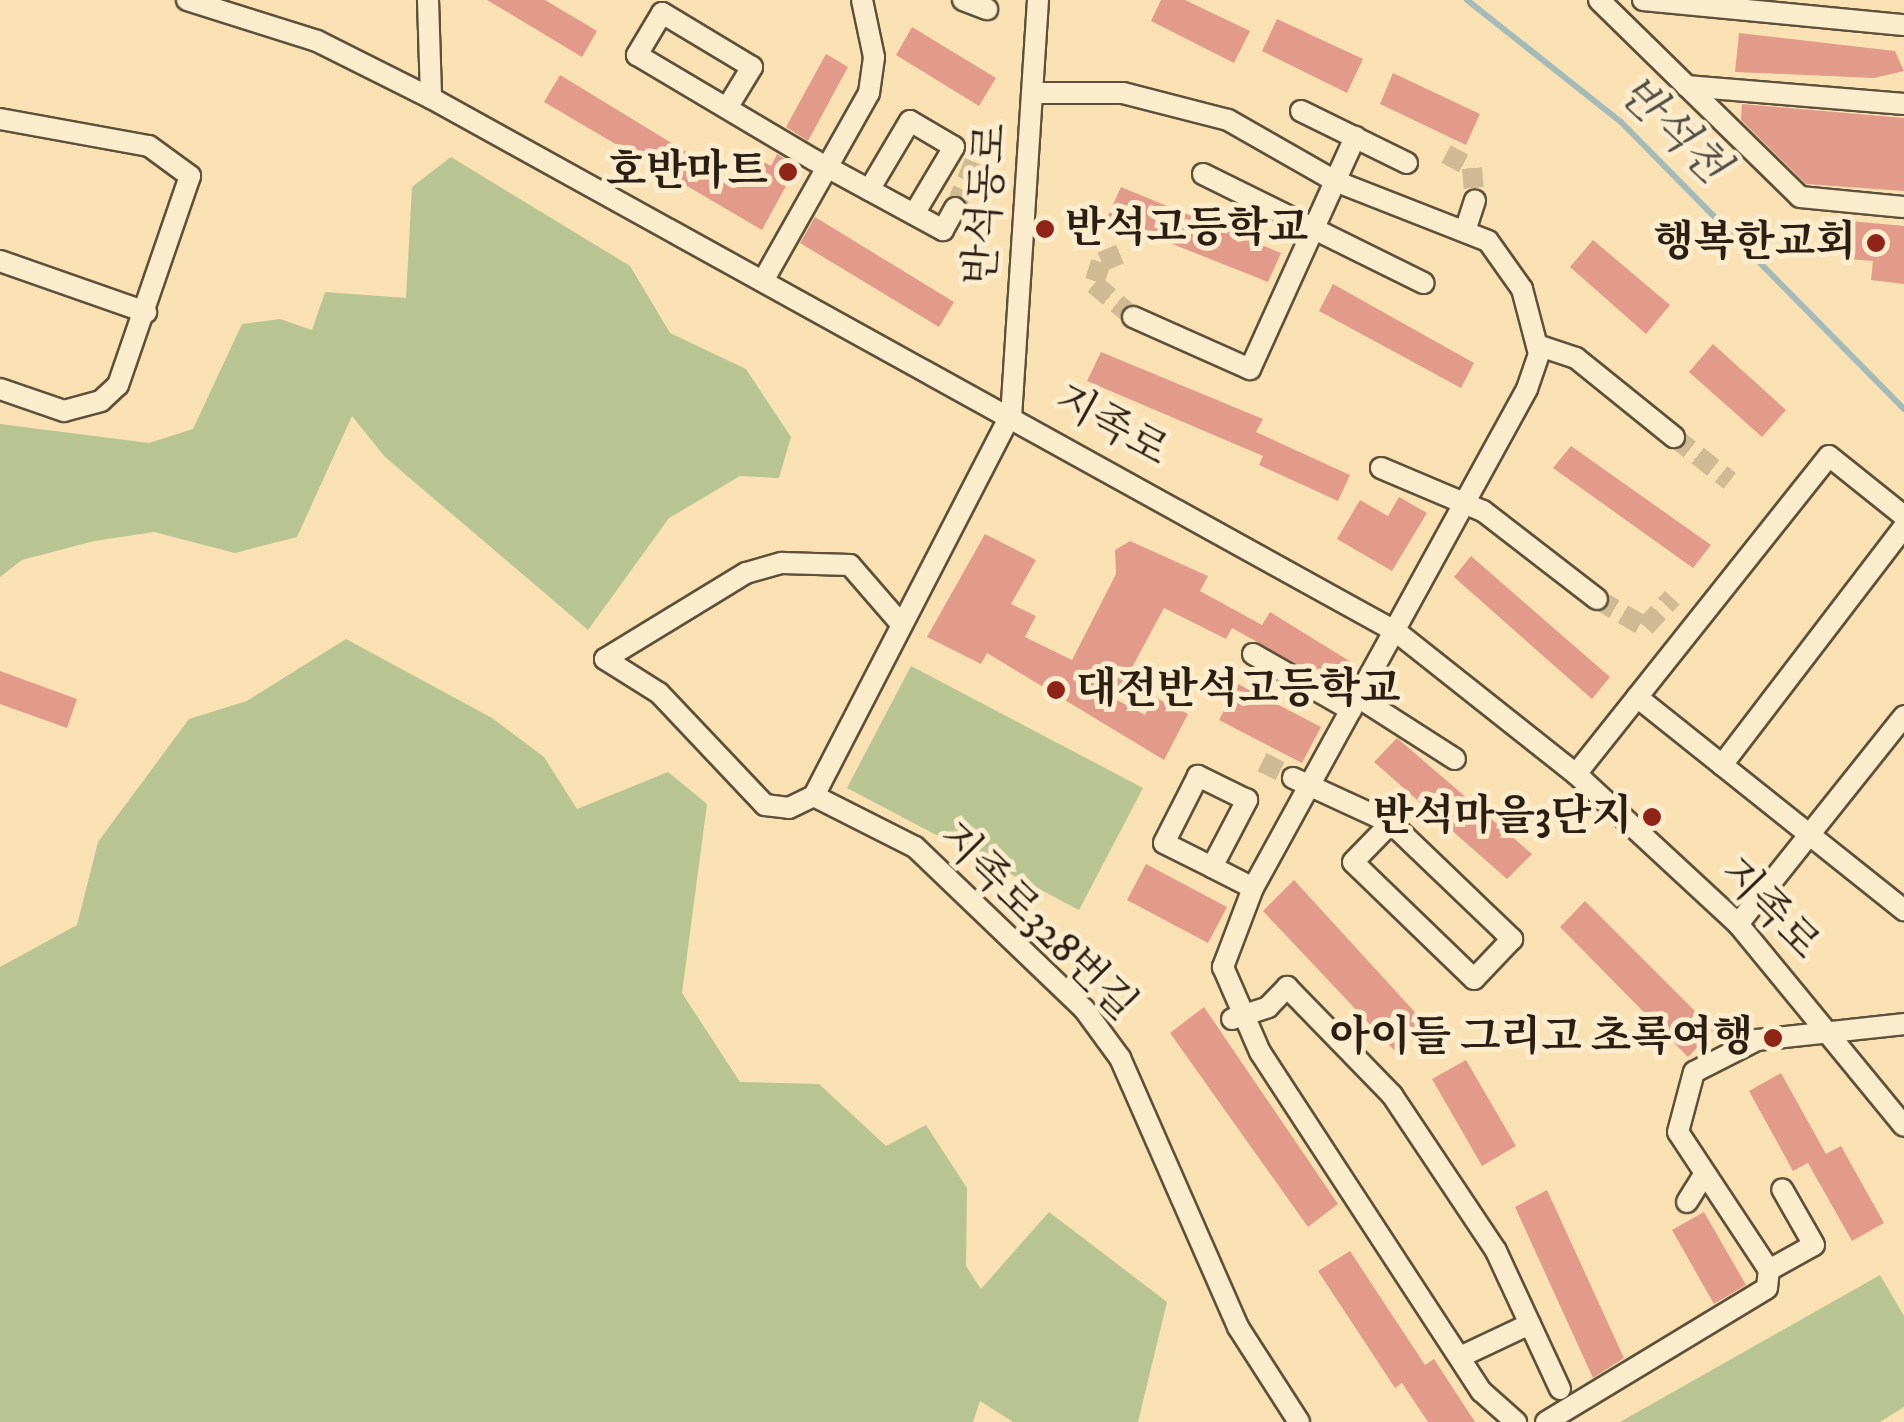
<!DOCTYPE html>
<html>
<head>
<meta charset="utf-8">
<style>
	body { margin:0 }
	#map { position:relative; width:1904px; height:1422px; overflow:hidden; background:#f9e1b3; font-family:"IM FELL DW Pica","Noto Serif KR",serif }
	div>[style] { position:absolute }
	.green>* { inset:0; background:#b8c491 }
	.stream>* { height:6px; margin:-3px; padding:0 3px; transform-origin:3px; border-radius:3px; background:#a4bab8 }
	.building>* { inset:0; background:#e29b8a }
	.minor-tunnel>* { height:20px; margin-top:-10px; transform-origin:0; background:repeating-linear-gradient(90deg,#d0ba93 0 20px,transparent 0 30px) }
	.roads { filter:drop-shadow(2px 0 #5e503a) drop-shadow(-2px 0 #5e503a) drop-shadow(0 2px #5e503a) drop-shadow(0 -2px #5e503a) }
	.minor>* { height:20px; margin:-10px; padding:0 10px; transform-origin:10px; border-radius:10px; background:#fbecce }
	.dots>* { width:28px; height:28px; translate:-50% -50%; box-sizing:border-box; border:5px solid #fbecce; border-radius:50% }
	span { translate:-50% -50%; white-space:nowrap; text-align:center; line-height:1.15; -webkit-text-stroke:10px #fbecce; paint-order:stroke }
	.poi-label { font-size:42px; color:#2a1f12; font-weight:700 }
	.right { translate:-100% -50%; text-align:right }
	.left { translate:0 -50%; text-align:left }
	.street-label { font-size:42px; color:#2a1f12 }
	.water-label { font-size:45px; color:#4f4e44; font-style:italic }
</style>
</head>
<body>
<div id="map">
	<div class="green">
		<div style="clip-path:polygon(451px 157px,630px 266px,670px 333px,746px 369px,791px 437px,779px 478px,740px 476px,669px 518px,588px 630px,385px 457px,352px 416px,297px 537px,235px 553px,154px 532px,94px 541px,22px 560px,0 577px,0 424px,149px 443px,193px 429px,242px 324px,280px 319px,312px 330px,325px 292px,406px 298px,412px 187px)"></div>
		<div style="clip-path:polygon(346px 639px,492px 718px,544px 757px,577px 809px,668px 772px,707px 804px,682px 993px,740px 1082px,819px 1084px,886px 1146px,926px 1125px,967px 1188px,966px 1266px,981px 1289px,1049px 1212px,1167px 1302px,1138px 1422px,1013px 1422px,980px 1401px,973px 1422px,0 1422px,0 967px,77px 925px,98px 842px,189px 719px,247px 701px)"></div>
		<div style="clip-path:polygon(911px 666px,1143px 788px,1079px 910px,847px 788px)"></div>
		<div style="clip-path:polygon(1880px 1275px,1904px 1316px,1904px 1407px,1880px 1422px,1620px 1422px)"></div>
	</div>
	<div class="stream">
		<div style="left:1467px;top:0;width:196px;rotate:38.4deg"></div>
		<div style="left:1621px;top:122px;width:403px;rotate:45.4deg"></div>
	</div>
	<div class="building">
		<div style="clip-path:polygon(487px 0,545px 0,597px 31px,582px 57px)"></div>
		<div style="clip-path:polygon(1161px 0,1185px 0,1250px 31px,1234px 63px,1151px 21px)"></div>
		<div style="clip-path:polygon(1277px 19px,1363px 59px,1347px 93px,1262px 51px)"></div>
		<div style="clip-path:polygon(912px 27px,996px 78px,979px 106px,896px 55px)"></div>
		<div style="clip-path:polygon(1739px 33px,1895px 51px,1904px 71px,1874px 78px,1735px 72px)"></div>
		<div style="clip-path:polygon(826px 54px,848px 67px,808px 141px,786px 127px)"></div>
		<div style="clip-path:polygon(1393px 73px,1480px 114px,1466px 145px,1380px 104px)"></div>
		<div style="clip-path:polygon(560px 75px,739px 184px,754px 157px,771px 166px,777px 154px,797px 166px,762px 230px,544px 102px)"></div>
		<div style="clip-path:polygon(1742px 104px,1904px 118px,1904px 191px,1806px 184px,1741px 120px)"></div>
		<div style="clip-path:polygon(1121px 187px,1281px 253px,1268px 282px,1107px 218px)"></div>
		<div style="clip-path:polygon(815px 217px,954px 302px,939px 327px,800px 243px)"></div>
		<div style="clip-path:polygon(1850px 221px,1904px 226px,1904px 284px,1871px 280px,1873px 261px,1846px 259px)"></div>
		<div style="clip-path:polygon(1593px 240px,1670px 305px,1646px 334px,1570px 267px)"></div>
		<div style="clip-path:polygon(1333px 284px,1474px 363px,1461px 388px,1319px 311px)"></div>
		<div style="clip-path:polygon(1713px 344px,1786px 410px,1762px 437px,1689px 372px)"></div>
		<div style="clip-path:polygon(1101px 352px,1263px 419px,1256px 432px,1350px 475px,1338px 501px,1259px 465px,1263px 456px,1087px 381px)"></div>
		<div style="clip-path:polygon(1571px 446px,1711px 545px,1693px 568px,1553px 468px)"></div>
		<div style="clip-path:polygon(1399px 497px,1427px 513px,1392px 571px,1337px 539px,1360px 500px,1388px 516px)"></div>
		<div style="clip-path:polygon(985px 534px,1036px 560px,1011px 604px,1036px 616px,1025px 637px,1072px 660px,1116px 574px,1115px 550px,1130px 541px,1208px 576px,1200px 591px,1262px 625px,1270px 612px,1351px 662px,1336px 686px,1232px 628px,1226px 639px,1164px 608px,1115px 699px,1145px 715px,1154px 697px,1188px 714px,1164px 760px,987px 653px,981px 664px,927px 637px)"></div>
		<div style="clip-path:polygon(1471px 556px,1610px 677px,1592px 699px,1454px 577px)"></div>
		<div style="clip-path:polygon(0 671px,77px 699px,67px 728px,0 704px)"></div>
		<div style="clip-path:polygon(1238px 684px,1321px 727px,1302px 763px,1219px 720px)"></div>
		<div style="clip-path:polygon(1397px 738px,1532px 854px,1507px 879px,1374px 762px)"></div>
		<div style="clip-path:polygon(1146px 864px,1227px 907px,1208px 943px,1127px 900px)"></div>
		<div style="clip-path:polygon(1294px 880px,1423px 1021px,1394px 1050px,1263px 911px)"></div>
		<div style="clip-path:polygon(1585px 901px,1714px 1030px,1688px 1057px,1560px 927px)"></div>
		<div style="clip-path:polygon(1204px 1007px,1338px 1204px,1308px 1227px,1170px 1033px)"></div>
		<div style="clip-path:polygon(1466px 1060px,1516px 1146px,1482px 1166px,1432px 1079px)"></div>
		<div style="clip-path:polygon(1781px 1073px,1826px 1154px,1841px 1146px,1884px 1223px,1852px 1241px,1808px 1163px,1793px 1171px,1749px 1091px)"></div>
		<div style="clip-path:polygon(1547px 1190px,1624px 1358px,1593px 1378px,1515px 1207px)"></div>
		<div style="clip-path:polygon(1704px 1212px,1746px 1285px,1714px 1304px,1672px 1230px)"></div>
		<div style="clip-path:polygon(1350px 1251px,1425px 1365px,1434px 1359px,1475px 1422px,1428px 1422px,1402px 1383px,1395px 1388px,1318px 1271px)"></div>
	</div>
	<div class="minor-tunnel">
		<div style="left:1446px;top:154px;width:30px;rotate:28deg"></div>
		<div style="left:1472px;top:168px;width:32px;rotate:85deg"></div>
		<div style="left:955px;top:208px;width:64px;rotate:-67deg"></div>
		<div style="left:1120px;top:254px;width:21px;rotate:157deg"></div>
		<div style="left:1101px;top:262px;width:23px;rotate:108deg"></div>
		<div style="left:1094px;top:284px;width:51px;rotate:40.2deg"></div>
		<div style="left:1674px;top:437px;width:71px;rotate:38.2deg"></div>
		<div style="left:1597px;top:599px;width:56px;rotate:30.3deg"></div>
		<div style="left:1645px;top:627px;width:40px;rotate:-47deg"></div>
		<div style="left:1262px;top:762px;width:35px;rotate:27deg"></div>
	</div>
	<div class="roads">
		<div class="minor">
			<div style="left:187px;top:0;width:136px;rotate:17.5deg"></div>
			<div style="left:317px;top:41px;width:127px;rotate:26.6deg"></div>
			<div style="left:431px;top:98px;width:1105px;rotate:28.95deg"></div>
			<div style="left:1398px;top:633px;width:227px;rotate:38.4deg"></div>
			<div style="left:1576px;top:774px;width:221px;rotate:42.8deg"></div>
			<div style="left:1738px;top:924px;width:261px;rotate:50.6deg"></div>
			<div style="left:428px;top:0;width:98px;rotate:88.2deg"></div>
			<div style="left:963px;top:0;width:26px;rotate:21deg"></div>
			<div style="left:1038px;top:0;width:415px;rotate:93.7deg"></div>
			<div style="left:1011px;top:414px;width:430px;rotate:117.3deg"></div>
			<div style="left:814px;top:796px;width:113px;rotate:26.8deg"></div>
			<div style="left:915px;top:847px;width:234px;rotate:43.8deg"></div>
			<div style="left:1084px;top:1009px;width:61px;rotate:53.7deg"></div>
			<div style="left:1120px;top:1058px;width:294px;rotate:66.3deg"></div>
			<div style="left:1238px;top:1327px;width:113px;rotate:57.3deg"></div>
			<div style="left:1599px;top:0;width:281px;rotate:44.4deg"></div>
			<div style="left:1800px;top:197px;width:104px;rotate:5.5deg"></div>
			<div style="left:1643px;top:0;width:262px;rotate:5.5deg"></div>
			<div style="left:1686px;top:86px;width:219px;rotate:4.7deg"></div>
			<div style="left:1033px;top:93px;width:90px"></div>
			<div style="left:1123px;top:93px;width:108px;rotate:14.4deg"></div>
			<div style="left:1228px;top:120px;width:123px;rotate:29.7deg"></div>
			<div style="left:1335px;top:181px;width:164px;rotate:21.4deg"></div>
			<div style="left:1488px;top:241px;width:59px;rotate:54.7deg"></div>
			<div style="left:1522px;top:289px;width:67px;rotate:75.3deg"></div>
			<div style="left:1539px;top:354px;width:37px;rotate:109deg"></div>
			<div style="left:1527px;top:389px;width:569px;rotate:118.77deg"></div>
			<div style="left:1253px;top:888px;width:85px;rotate:110.8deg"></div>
			<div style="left:1223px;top:967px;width:93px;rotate:66.5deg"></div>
			<div style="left:1260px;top:1052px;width:405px;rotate:56.9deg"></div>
			<div style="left:1481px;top:1391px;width:47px;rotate:41.5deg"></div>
			<div style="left:727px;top:108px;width:48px;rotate:-58.6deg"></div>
			<div style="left:752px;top:67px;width:105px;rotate:-149deg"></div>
			<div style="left:662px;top:13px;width:49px;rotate:120.8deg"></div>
			<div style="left:637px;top:55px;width:206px;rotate:30.7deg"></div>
			<div style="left:814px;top:160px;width:147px;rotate:28.5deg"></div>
			<div style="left:943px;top:230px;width:25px;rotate:-61deg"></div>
			<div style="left:1301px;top:111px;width:118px;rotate:26.1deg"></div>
			<div style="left:0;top:119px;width:151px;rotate:10.3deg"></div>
			<div style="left:149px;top:146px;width:51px;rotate:36.2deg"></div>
			<div style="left:190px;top:176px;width:221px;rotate:109deg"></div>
			<div style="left:118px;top:385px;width:23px;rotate:137deg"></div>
			<div style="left:101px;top:401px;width:38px;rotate:165deg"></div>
			<div style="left:64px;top:411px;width:68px;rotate:-161deg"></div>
			<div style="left:1203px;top:174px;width:246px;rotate:26.3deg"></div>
			<div style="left:869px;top:190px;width:80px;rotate:-59.3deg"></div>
			<div style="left:910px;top:121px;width:51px;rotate:30.6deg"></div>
			<div style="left:954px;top:147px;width:78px;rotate:120.8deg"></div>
			<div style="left:1466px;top:228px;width:29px;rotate:-72deg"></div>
			<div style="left:0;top:261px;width:155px;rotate:19.3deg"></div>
			<div style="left:763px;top:281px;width:216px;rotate:-60.6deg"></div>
			<div style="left:869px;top:93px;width:36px;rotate:-82deg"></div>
			<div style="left:874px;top:57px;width:58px;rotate:-101.9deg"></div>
			<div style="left:1133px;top:317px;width:128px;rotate:24deg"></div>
			<div style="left:1250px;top:369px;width:255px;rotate:-65.6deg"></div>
			<div style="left:1537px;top:345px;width:41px;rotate:18.4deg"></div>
			<div style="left:1576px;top:358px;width:126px;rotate:38.9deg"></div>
			<div style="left:1381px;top:468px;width:111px;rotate:22.9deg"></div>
			<div style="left:1483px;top:511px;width:144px;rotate:37.7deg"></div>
			<div style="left:1253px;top:654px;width:113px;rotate:29.7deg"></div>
			<div style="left:605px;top:659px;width:165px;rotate:-31.4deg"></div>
			<div style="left:746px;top:573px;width:37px;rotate:-16deg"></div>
			<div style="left:782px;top:563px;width:68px;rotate:1.7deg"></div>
			<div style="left:850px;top:565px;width:79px;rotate:49.1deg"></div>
			<div style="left:605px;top:659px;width:64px;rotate:32.2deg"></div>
			<div style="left:659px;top:693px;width:154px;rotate:46.6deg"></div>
			<div style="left:765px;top:805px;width:24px;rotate:7deg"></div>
			<div style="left:789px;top:808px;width:28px;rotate:-26deg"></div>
			<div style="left:1358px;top:697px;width:115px;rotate:32.6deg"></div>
			<div style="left:1637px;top:697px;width:342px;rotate:38.6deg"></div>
			<div style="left:1722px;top:765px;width:300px;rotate:-52.6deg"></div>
			<div style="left:1576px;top:774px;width:406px;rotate:-51.5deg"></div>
			<div style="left:1829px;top:456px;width:96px;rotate:38.7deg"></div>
			<div style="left:1293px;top:778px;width:108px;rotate:24.7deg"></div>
			<div style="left:1391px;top:823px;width:168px;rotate:43.8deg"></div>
			<div style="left:1512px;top:939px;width:55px;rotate:133.5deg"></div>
			<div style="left:1474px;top:979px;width:168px;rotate:-136deg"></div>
			<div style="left:1353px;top:862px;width:54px;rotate:-45.7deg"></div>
			<div style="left:1212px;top:867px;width:76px;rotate:-62.4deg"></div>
			<div style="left:1247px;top:800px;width:55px;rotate:-153.9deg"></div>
			<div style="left:1198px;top:776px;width:75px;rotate:116.9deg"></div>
			<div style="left:1164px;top:843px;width:54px;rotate:26.6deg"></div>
			<div style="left:1212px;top:867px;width:46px;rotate:27.1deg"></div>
			<div style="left:1738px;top:924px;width:266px;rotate:-51.4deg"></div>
			<div style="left:1232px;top:1019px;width:38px;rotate:-18deg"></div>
			<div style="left:1268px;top:1007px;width:28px;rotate:-46deg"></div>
			<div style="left:1287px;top:987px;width:151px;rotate:45.8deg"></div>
			<div style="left:1392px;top:1095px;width:187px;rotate:56.3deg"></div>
			<div style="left:1496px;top:1251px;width:152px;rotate:65.1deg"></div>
			<div style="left:1687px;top:1202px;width:32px;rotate:-58deg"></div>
			<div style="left:1769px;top:1270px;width:51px;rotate:-29.1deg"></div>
			<div style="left:1814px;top:1245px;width:64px;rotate:-119.7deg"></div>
			<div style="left:1462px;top:1356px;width:75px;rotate:-25.2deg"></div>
			<div style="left:1546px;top:1422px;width:258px;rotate:-31.2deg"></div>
			<div style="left:1767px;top:1288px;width:18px;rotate:-84deg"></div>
			<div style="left:1769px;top:1270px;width:165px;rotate:-123.4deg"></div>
			<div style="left:1678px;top:1132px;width:62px;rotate:-75.1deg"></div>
			<div style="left:1694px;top:1072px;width:71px;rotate:-26.9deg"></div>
			<div style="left:1757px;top:1040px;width:148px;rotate:-6.2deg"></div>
		</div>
	</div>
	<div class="dots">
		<div style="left:788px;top:172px;background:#8f2418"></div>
		<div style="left:1045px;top:229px;background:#8f2418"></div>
		<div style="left:1876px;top:243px;background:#8f2418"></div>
		<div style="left:1056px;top:690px;background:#8f2418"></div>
		<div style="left:1652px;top:817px;background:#8f2418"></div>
		<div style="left:1773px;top:1038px;background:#8f2418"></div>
	</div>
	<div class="poi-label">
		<span class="right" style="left:768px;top:172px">호반마트</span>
		<span class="left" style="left:1065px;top:229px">반석고등학교</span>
		<span class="right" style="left:1856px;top:243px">행복한교회</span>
		<span class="left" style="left:1076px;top:690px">대전반석고등학교</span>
		<span class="right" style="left:1632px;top:817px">반석마을3단지</span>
		<span class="right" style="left:1753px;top:1038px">아이들 그리고 초록여행</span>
	</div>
	<div class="street-label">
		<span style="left:987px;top:204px;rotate:-86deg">반석동로</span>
		<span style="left:1111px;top:426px;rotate:29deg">지족로</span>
		<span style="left:1769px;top:909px;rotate:46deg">지족로</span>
		<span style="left:1037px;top:922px;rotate:45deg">지족로328번길</span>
	</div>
	<div class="water-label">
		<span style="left:1672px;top:131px;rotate:44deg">반석천</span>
	</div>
</div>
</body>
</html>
